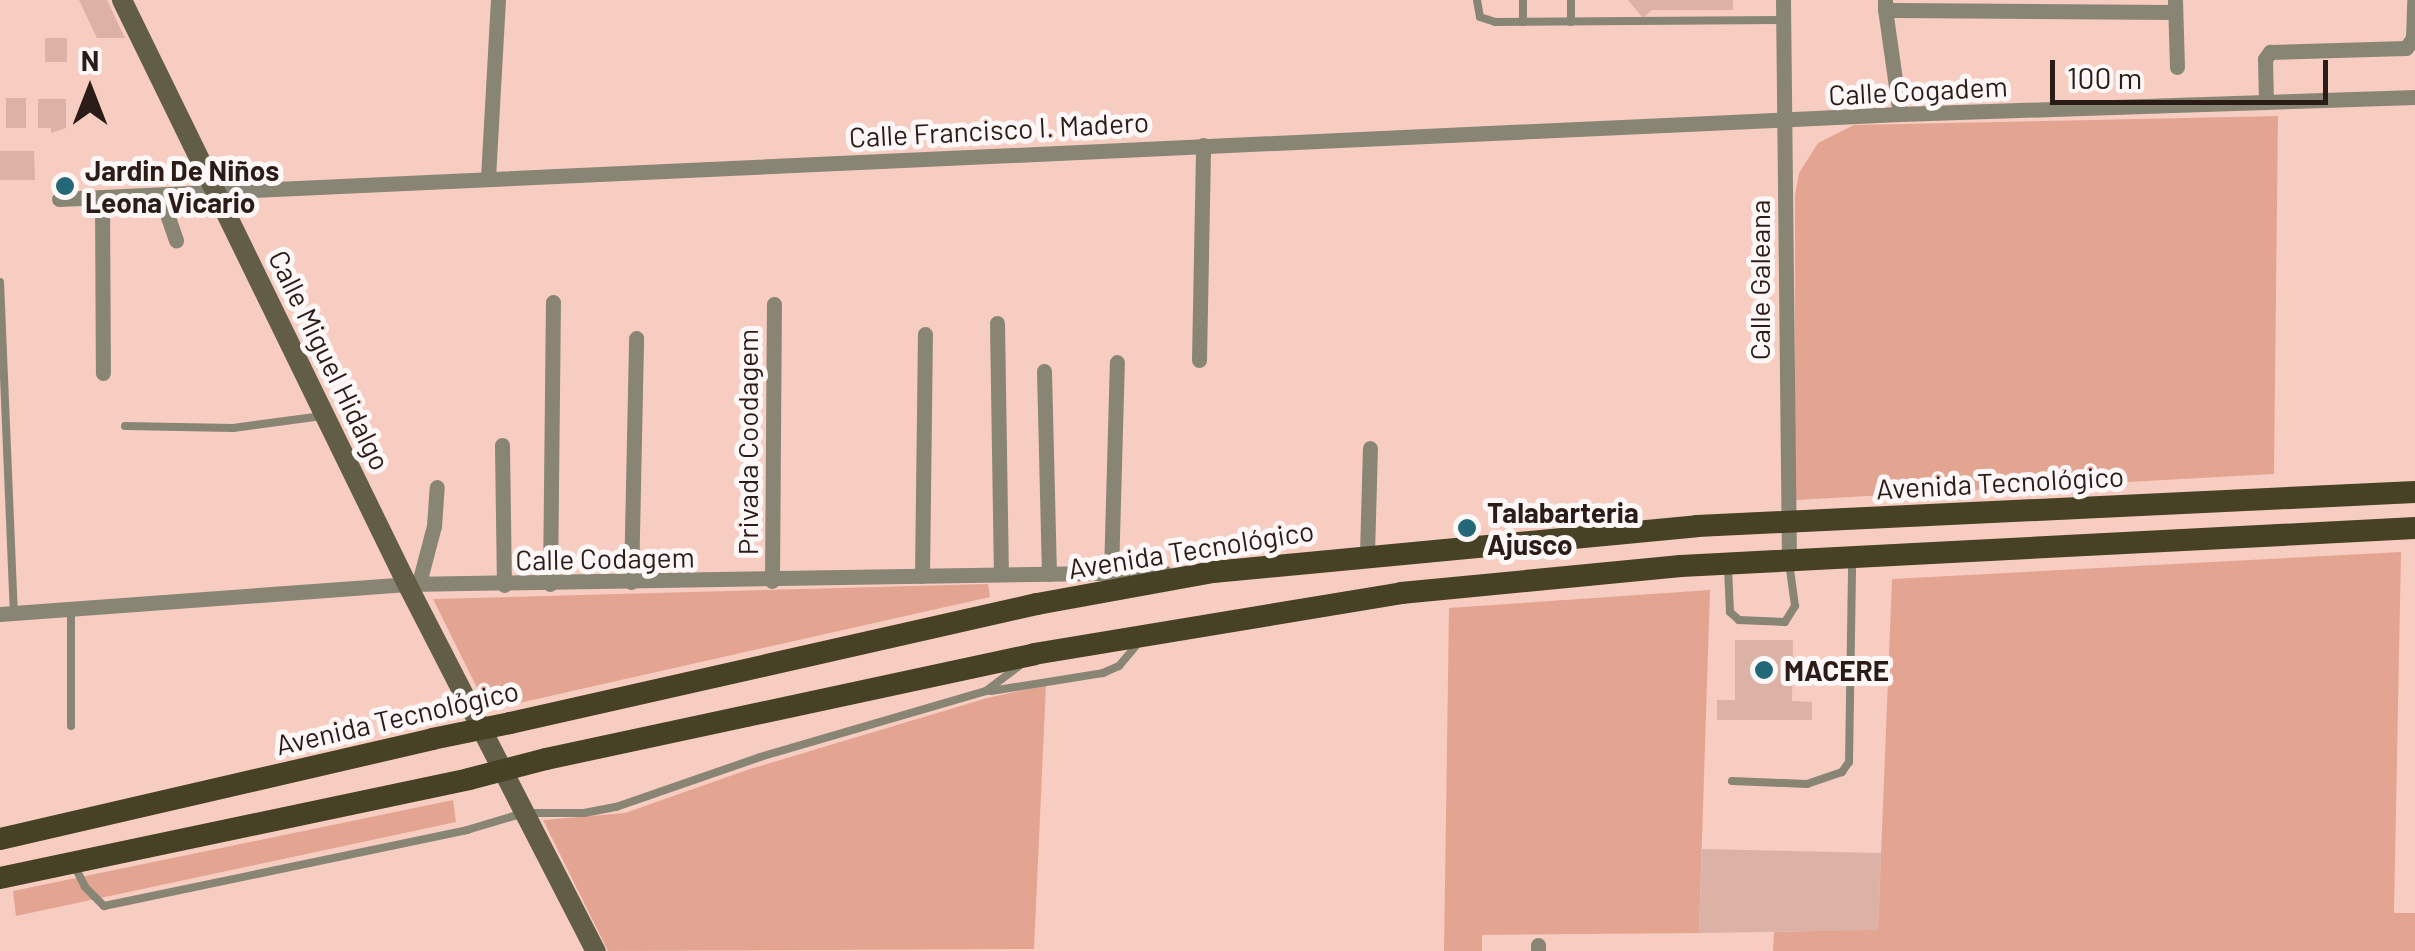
<!DOCTYPE html>
<html>
<head>
<meta charset="utf-8">
<style>
	body { margin:0 }
	#map { position:relative; width:2415px; height:951px; overflow:hidden; background:#f8cdc1; font-family:Barlow,sans-serif }
	div>[style] { position:absolute }
	.green>* { inset:0; background:#e3a592 }
	.building>* { inset:0; background:#dbb2a5 }
	.lane>* { height:8px; margin:-4px; padding:0 4px; transform-origin:4px; border-radius:4px; background:#888575 }
	.street>* { height:15px; margin:-7.5px; padding:0 7.5px; transform-origin:7.5px; border-radius:7.5px; background:#888575 }
	.secondary>* { height:20px; margin:-10px; padding:0 10px; transform-origin:10px; border-radius:10px; background:#625d46 }
	.primary>* { height:22px; margin:-11px; padding:0 11px; transform-origin:11px; border-radius:11px; background:#474125 }
	.primary-bridge>* { height:22px; margin:-11px; padding:0 11px; transform-origin:11px; border-radius:11px; background:#474125 }
	.dots>* { width:28px; height:28px; translate:-50% -50%; box-sizing:border-box; border:5px solid #fdf8f7; border-radius:50% }
	span { translate:-50% -50%; white-space:nowrap; text-align:center; line-height:1.15; -webkit-text-stroke:10px #fdf8f7; paint-order:stroke }
	.street-label { font-size:28px; color:#2b1c18 }
	.poi-label { font-size:28px; color:#2b1c18; font-weight:700 }
	.left { translate:0 -50%; text-align:left }
	.north { position:absolute; left:40px; top:40px; width:100px; height:100px; -webkit-text-stroke:8px #fdf8f7; paint-order:stroke; rotate:0deg; font-size:28px; font-weight:700; line-height:40px; text-align:center; color:#2b1c18 }
	.north::after { content:''; display:block; margin:auto; width:35px; height:45px; background:#2b1c18; clip-path:polygon(50% 0,100% 100%,50% 72%,0 100%) }
	.scale { position:absolute; left:2050px; top:60px; width:278px; height:45px; box-sizing:border-box; border:5px solid #2b1c18; border-top:0; padding-left:12px; font-size:30px; line-height:35px; white-space:nowrap; color:#2b1c18; -webkit-text-stroke:8px #fdf8f7; paint-order:stroke }
</style>
</head>
<body>
<div id="map">
	<div class="green">
		<div style="clip-path:polygon(2278px 116px,2274px 474px,1795px 500px,1795px 195px,1799px 173px,1818px 143px,1854px 125px)"></div>
		<div style="clip-path:polygon(2401px 552px,2394px 913px,2415px 913px,2415px 951px,1773px 951px,1774px 932px,1878px 929px,1892px 579px)"></div>
		<div style="clip-path:polygon(988px 584px,990px 597px,488px 710px,433px 599px)"></div>
		<div style="clip-path:polygon(1710px 590px,1699px 933px,1482px 935px,1482px 951px,1444px 951px,1449px 608px)"></div>
		<div style="clip-path:polygon(1046px 685px,1034px 949px,608px 951px,543px 820px,625px 813px,747px 770px,987px 698px)"></div>
		<div style="clip-path:polygon(453px 800px,456px 822px,16px 916px,13px 891px)"></div>
	</div>
	<div class="building">
		<div style="clip-path:polygon(79px 0,107px 0,125px 38px,97px 38px)"></div>
		<div style="clip-path:polygon(1628px 0,1733px 0,1733px 10px,1652px 10px,1643px 18px)"></div>
		<div style="clip-path:polygon(45px 38px,67px 38px,67px 62px,45px 62px)"></div>
		<div style="clip-path:polygon(6px 98px,26px 98px,26px 128px,6px 128px)"></div>
		<div style="clip-path:polygon(38px 99px,66px 99px,66px 128px,51px 133px,51px 128px,38px 128px)"></div>
		<div style="clip-path:polygon(0 151px,34px 151px,35px 180px,0 180px)"></div>
		<div style="clip-path:polygon(1735px 640px,1793px 640px,1792px 701px,1812px 702px,1812px 720px,1717px 720px,1717px 700px,1735px 700px)"></div>
		<div style="clip-path:polygon(1702px 849px,1881px 853px,1878px 930px,1699px 933px)"></div>
	</div>
	<div class="lane">
		<div style="left:1477px;top:0;width:17px;rotate:80deg"></div>
		<div style="left:1480px;top:17px;width:16px;rotate:18deg"></div>
		<div style="left:1495px;top:22px;width:288px;rotate:-0.4deg"></div>
		<div style="left:1523px;top:0;width:22px;rotate:90deg"></div>
		<div style="left:1571px;top:0;width:22px;rotate:90deg"></div>
		<div style="left:0;top:282px;width:331px;rotate:87.6deg"></div>
		<div style="left:125px;top:426px;width:108px;rotate:1.1deg"></div>
		<div style="left:233px;top:428px;width:90px;rotate:-7.7deg"></div>
		<div style="left:1728px;top:568px;width:44px;rotate:87.4deg"></div>
		<div style="left:1730px;top:612px;width:12px;rotate:42deg"></div>
		<div style="left:1739px;top:620px;width:46px;rotate:2.5deg"></div>
		<div style="left:1785px;top:622px;width:19px;rotate:-58deg"></div>
		<div style="left:1795px;top:606px;width:44px;rotate:-97.8deg"></div>
		<div style="left:71px;top:607px;width:119px;rotate:90deg"></div>
		<div style="left:991px;top:691px;width:113px;rotate:-9.1deg"></div>
		<div style="left:1103px;top:673px;width:17px;rotate:-24deg"></div>
		<div style="left:1119px;top:666px;width:30px;rotate:-50deg"></div>
		<div style="left:1732px;top:781px;width:75px;rotate:2.3deg"></div>
		<div style="left:1807px;top:784px;width:37px;rotate:-19deg"></div>
		<div style="left:1842px;top:772px;width:12px;rotate:-55deg"></div>
		<div style="left:1849px;top:762px;width:201px;rotate:-89.1deg"></div>
		<div style="left:75px;top:867px;width:22px;rotate:63deg"></div>
		<div style="left:85px;top:887px;width:27px;rotate:45deg"></div>
		<div style="left:104px;top:906px;width:371px;rotate:-11.8deg"></div>
		<div style="left:467px;top:830px;width:59px;rotate:-16.6deg"></div>
		<div style="left:524px;top:813px;width:60px"></div>
		<div style="left:584px;top:813px;width:33px;rotate:-11deg"></div>
		<div style="left:616px;top:807px;width:152px;rotate:-19.1deg"></div>
		<div style="left:760px;top:757px;width:235px;rotate:-16.3deg"></div>
		<div style="left:986px;top:691px;width:41px;rotate:-37.1deg"></div>
	</div>
	<div class="street">
		<div style="left:1783px;top:0;width:560px;rotate:89.39deg"></div>
		<div style="left:1885px;top:0;width:9px;rotate:90deg"></div>
		<div style="left:1885px;top:9px;width:9px;rotate:6deg"></div>
		<div style="left:1894px;top:10px;width:281px;rotate:0.4deg"></div>
		<div style="left:2175px;top:0;width:67px;rotate:88.3deg"></div>
		<div style="left:1885px;top:9px;width:106px;rotate:81.9deg"></div>
		<div style="left:2266px;top:102px;width:43px;rotate:-91.3deg"></div>
		<div style="left:2265px;top:59px;width:9px;rotate:-54deg"></div>
		<div style="left:2270px;top:52px;width:136px;rotate:-1.7deg"></div>
		<div style="left:2406px;top:48px;width:12px;rotate:-55deg"></div>
		<div style="left:2413px;top:38px;width:38px;rotate:-88deg"></div>
		<div style="left:488px;top:178px;width:178px;rotate:-86.8deg"></div>
		<div style="left:161px;top:197px;width:46px;rotate:70.8deg"></div>
		<div style="left:59px;top:199px;width:1843px;rotate:-2.64deg"></div>
		<div style="left:1900px;top:114px;width:515px;rotate:-1.89deg"></div>
		<div style="left:102px;top:199px;width:174px;rotate:89.7deg"></div>
		<div style="left:997px;top:323px;width:251px;rotate:89.1deg"></div>
		<div style="left:1199px;top:360px;width:215px;rotate:-88.9deg"></div>
		<div style="left:1044px;top:371px;width:203px;rotate:88.6deg"></div>
		<div style="left:502px;top:445px;width:140px;rotate:89.2deg"></div>
		<div style="left:1367px;top:554px;width:106px;rotate:-88.4deg"></div>
		<div style="left:1111px;top:573px;width:211px;rotate:-88.4deg"></div>
		<div style="left:922px;top:576px;width:242px;rotate:-89.3deg"></div>
		<div style="left:772px;top:581px;width:277px;rotate:-89.6deg"></div>
		<div style="left:631px;top:582px;width:244px;rotate:-88.8deg"></div>
		<div style="left:419px;top:583px;width:59px;rotate:-75.3deg"></div>
		<div style="left:434px;top:526px;width:39px;rotate:-86deg"></div>
		<div style="left:550px;top:584px;width:282px;rotate:-89.4deg"></div>
		<div style="left:0;top:614px;width:408px;rotate:-4.2deg"></div>
		<div style="left:407px;top:584px;width:757px;rotate:-0.91deg"></div>
		<div style="left:1538px;top:951px;width:6px;rotate:-90deg"></div>
	</div>
	<div class="secondary">
		<div style="left:122px;top:0;width:650px;rotate:63.99deg"></div>
		<div style="left:407px;top:584px;width:413px;rotate:62.8deg"></div>
	</div>
	<div class="primary">
		<div style="left:510px;top:723px;width:540px;rotate:-12.72deg"></div>
		<div style="left:1037px;top:604px;width:179px;rotate:-10.3deg"></div>
		<div style="left:1213px;top:572px;width:486px;rotate:-5.4deg"></div>
		<div style="left:1697px;top:526px;width:719px;rotate:-2.71deg"></div>
		<div style="left:546px;top:759px;width:499px;rotate:-12.1deg"></div>
		<div style="left:1034px;top:654px;width:372px;rotate:-9.4deg"></div>
		<div style="left:1401px;top:593px;width:281px;rotate:-5.5deg"></div>
		<div style="left:1681px;top:566px;width:735px;rotate:-2.96deg"></div>
		<div style="left:0;top:839px;width:443px;rotate:-13deg"></div>
		<div style="left:0;top:878px;width:479px;rotate:-11.9deg"></div>
	</div>
	<div class="primary-bridge">
		<div style="left:432px;top:739px;width:80px;rotate:-11.6deg"></div>
		<div style="left:469px;top:779px;width:80px;rotate:-14.6deg"></div>
	</div>
	<div class="dots">
		<div style="left:65px;top:186px;background:#236879"></div>
		<div style="left:1467px;top:528px;background:#236879"></div>
		<div style="left:1764px;top:670px;background:#236879"></div>
	</div>
	<div class="street-label">
		<span style="left:1918px;top:90px;rotate:-3deg">Calle Cogadem</span>
		<span style="left:999px;top:129px;rotate:-3deg">Calle Francisco I. Madero</span>
		<span style="left:1759px;top:280px;rotate:-90deg">Calle Galeana</span>
		<span style="left:330px;top:360px;rotate:64deg">Calle Miguel Hidalgo</span>
		<span style="left:747px;top:442px;rotate:-90deg">Privada Coodagem</span>
		<span style="left:2000px;top:482px;rotate:-3deg">Avenida Tecnológico</span>
		<span style="left:1191px;top:549px;rotate:-9deg">Avenida Tecnológico</span>
		<span style="left:605px;top:558px;rotate:-1deg">Calle Codagem</span>
		<span style="left:397px;top:717px;rotate:-13deg">Avenida Tecnológico</span>
	</div>
	<div class="poi-label">
		<span class="left" style="left:85px;top:186px">Jardin De Niños<br>Leona Vicario</span>
		<span class="left" style="left:1487px;top:528px">Talabarteria<br>Ajusco</span>
		<span class="left" style="left:1784px;top:670px">MACERE</span>
	</div>
	<div class="north">N</div>
	<div class="scale">100 m</div>
</div>
</body>
</html>
